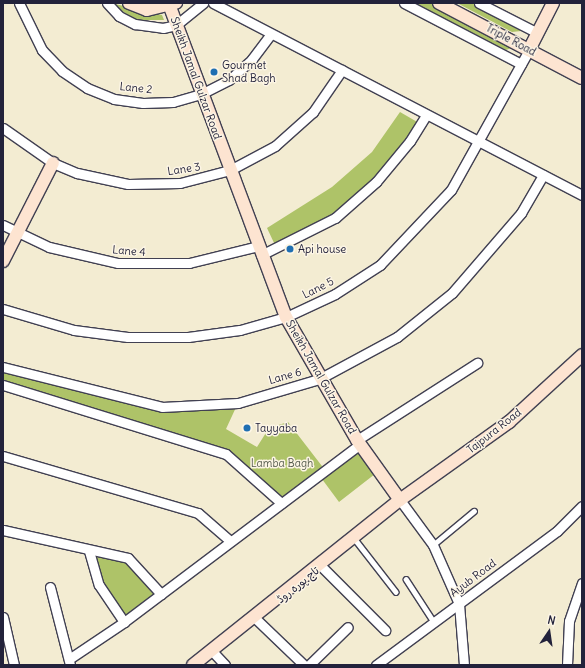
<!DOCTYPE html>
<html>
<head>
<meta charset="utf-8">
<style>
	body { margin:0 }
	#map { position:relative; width:585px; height:668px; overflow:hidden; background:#f3ecd2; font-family:Delius,"Playpen Sans Arabic",sans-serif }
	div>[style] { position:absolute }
	.green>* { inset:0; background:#aec368 }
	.roads { filter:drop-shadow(1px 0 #414052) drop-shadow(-1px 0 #414052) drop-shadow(0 1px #414052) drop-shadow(0 -1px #414052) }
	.lane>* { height:4.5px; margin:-2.25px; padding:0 2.25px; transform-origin:2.25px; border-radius:2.25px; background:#fff }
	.street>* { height:9px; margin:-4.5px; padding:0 4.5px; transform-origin:4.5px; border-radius:4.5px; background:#fff }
	.secondary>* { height:12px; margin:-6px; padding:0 6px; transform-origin:6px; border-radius:6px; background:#fde4d1 }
	.dots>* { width:11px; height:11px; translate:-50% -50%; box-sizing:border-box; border:2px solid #fcf5e5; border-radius:50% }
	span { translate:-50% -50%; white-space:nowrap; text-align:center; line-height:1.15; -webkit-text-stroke:3px #fcf5e5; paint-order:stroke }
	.street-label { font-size:11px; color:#22223b }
	.poi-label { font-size:11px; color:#22223b }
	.left { translate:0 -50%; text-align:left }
	.park-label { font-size:11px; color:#535a4b }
	.frame { position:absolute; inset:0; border:4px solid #22223b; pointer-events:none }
	.north { position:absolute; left:529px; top:612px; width:40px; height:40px; -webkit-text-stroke:3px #fcf5e5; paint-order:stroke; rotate:13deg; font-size:11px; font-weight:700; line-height:16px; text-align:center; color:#22223b }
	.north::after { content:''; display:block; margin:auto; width:14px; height:18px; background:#22223b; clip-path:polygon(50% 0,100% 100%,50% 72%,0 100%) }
</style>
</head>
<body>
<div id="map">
	<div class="green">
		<div style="clip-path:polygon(111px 3px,162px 15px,164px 20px,135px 20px)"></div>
		<div style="clip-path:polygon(415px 3px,434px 3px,511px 48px,506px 50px)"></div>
		<div style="clip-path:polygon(457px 3px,472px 3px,521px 31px,512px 32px)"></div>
		<div style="clip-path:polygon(400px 112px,419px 123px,381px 172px,335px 215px,275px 245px,267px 228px,332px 187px,372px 152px)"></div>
		<div style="clip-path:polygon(3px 367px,162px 407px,238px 403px,226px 429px,257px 447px,269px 428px,288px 422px,325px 470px,355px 448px,375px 474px,339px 502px,319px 475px,281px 503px,226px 454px,3px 385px)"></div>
		<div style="clip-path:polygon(89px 551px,122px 556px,161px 594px,124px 622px,99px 585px)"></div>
	</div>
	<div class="roads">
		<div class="lane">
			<div style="left:354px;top:538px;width:68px;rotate:52.1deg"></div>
			<div style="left:433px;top:545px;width:53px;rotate:-39.7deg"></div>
			<div style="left:406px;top:579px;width:51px;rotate:56.9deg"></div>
		</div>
		<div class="street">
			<div style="left:19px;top:3px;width:52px;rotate:63.9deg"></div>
			<div style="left:42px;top:50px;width:29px;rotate:46deg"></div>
			<div style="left:62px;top:71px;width:30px;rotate:34deg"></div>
			<div style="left:87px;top:88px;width:29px;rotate:22deg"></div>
			<div style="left:114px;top:99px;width:29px;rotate:8deg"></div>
			<div style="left:143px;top:103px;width:30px;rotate:-2deg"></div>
			<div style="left:173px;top:102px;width:29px;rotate:-16deg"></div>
			<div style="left:201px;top:94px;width:31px;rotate:-27deg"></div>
			<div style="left:229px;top:80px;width:31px;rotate:-42deg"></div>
			<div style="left:252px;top:59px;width:31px;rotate:-53deg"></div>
			<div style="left:107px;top:3px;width:18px;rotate:47deg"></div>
			<div style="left:119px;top:16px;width:18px;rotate:27deg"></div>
			<div style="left:135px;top:24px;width:28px;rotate:8deg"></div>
			<div style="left:163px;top:28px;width:13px;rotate:-13deg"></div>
			<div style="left:176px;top:25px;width:35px;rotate:-39deg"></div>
			<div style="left:213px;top:3px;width:416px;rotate:27.5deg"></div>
			<div style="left:404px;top:3px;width:132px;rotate:27.5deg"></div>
			<div style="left:479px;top:3px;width:66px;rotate:27deg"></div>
			<div style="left:3px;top:128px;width:61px;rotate:35deg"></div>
			<div style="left:53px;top:163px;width:26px;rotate:23deg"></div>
			<div style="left:77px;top:173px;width:52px;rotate:12.2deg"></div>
			<div style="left:128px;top:184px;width:52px;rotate:-1.1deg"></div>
			<div style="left:180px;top:183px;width:52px;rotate:-14.6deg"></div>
			<div style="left:230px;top:170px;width:51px;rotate:-28.1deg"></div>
			<div style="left:275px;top:146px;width:51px;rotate:-41.8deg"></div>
			<div style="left:313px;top:112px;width:51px;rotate:-55.4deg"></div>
			<div style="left:3px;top:225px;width:51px;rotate:25.6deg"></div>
			<div style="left:49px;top:247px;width:71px;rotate:13.1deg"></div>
			<div style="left:118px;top:263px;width:71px"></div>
			<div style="left:189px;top:263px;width:71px;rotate:-13.8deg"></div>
			<div style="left:261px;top:255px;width:83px;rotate:-26.6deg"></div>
			<div style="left:335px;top:218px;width:55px;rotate:-41.3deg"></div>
			<div style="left:376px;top:182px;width:53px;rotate:-50.3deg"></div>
			<div style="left:410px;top:141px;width:31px;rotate:-58deg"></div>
			<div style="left:3px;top:309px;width:74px;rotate:16.5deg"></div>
			<div style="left:74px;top:330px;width:54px;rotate:7.4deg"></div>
			<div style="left:128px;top:337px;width:60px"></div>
			<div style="left:188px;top:337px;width:52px;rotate:-7.7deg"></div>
			<div style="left:240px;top:330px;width:48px;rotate:-15.8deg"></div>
			<div style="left:286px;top:317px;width:54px;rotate:-25.1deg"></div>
			<div style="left:335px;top:294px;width:54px;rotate:-32.8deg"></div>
			<div style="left:380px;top:265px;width:103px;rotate:-46.6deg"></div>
			<div style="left:451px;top:190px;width:160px;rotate:-60.9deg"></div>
			<div style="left:3px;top:367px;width:164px;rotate:14.1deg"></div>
			<div style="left:162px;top:407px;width:76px;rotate:-3deg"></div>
			<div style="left:238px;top:403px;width:84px;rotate:-16.5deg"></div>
			<div style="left:319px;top:379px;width:89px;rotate:-28.3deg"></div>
			<div style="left:397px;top:337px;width:70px;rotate:-38.7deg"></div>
			<div style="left:452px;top:293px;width:106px;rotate:-49.2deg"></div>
			<div style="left:521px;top:213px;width:44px;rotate:-59.9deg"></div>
			<div style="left:3px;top:385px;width:233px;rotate:17.2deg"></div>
			<div style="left:226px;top:454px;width:74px;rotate:41.7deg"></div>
			<div style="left:357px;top:440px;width:143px;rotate:-32.7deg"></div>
			<div style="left:3px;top:456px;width:203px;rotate:16.3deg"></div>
			<div style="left:198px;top:513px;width:41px;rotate:41.1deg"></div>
			<div style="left:400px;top:500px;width:56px;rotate:53.7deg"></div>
			<div style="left:433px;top:545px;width:64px;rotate:66.2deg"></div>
			<div style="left:459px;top:604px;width:61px;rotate:85.3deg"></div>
			<div style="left:3px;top:530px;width:128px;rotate:12.6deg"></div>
			<div style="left:128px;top:558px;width:49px;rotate:47.5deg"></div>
			<div style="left:89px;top:551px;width:35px;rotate:74deg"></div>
			<div style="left:99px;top:585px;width:45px;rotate:56deg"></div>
			<div style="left:321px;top:566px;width:91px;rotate:45deg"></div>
			<div style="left:50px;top:587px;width:81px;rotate:75.6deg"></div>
			<div style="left:3px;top:617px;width:49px;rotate:77.1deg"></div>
			<div style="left:256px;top:619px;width:66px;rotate:43.8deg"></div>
			<div style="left:212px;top:651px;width:19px;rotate:47deg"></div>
			<div style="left:69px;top:659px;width:66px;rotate:-33.9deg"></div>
			<div style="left:124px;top:622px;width:296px;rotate:-37deg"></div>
			<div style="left:309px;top:665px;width:54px;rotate:-44.3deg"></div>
			<div style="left:376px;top:665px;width:225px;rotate:-36.5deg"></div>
			<div style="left:557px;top:531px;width:35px;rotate:-45deg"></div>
			<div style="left:567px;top:665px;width:44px;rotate:-87.4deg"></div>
			<div style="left:569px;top:621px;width:40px;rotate:-71.1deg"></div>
		</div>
		<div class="secondary">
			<div style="left:129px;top:3px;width:19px;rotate:21deg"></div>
			<div style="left:147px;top:10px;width:30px;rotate:-14deg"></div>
			<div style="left:439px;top:3px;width:161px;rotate:27.7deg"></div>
			<div style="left:170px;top:7px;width:331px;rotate:69.5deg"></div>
			<div style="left:286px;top:317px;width:142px;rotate:60deg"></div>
			<div style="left:357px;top:440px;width:74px;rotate:54.4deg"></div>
			<div style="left:529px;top:50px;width:53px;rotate:-62.9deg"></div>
			<div style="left:3px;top:261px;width:110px;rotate:-63deg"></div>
			<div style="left:193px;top:665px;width:265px;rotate:-38.6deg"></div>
			<div style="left:400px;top:500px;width:134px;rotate:-35.6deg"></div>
			<div style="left:509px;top:422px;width:99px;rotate:-42.5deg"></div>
		</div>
	</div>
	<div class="dots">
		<div style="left:214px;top:72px;background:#1f6fb2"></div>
		<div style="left:290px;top:249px;background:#1f6fb2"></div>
		<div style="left:247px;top:428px;background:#1f6fb2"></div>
	</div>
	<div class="street-label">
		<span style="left:511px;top:40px;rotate:28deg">Triple Road</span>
		<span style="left:196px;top:78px;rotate:70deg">Sheikh Jamal Gulzar Road</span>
		<span style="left:136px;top:88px;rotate:6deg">Lane 2</span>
		<span style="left:184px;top:169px;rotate:-9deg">Lane 3</span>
		<span style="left:129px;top:251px;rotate:5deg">Lane 4</span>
		<span style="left:318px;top:288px;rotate:-27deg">Lane 5</span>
		<span style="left:285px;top:376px;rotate:-16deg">Lane 6</span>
		<span style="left:321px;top:377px;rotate:60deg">Sheikh Jamal Gulzar Road</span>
		<span style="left:494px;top:431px;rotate:-38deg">Tajpura Road</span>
		<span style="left:473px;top:578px;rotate:-37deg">Ayub Road</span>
		<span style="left:298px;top:585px;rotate:-39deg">تاج پورہ روڈ</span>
	</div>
	<div class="poi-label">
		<span class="left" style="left:222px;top:72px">Gourmet<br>Shad Bagh</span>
		<span class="left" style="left:298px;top:249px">Api house</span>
		<span class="left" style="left:255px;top:428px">Tayyaba</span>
	</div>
	<div class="park-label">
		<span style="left:282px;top:463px">Lamba Bagh</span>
	</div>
	<div class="frame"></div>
	<div class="north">N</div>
</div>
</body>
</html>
